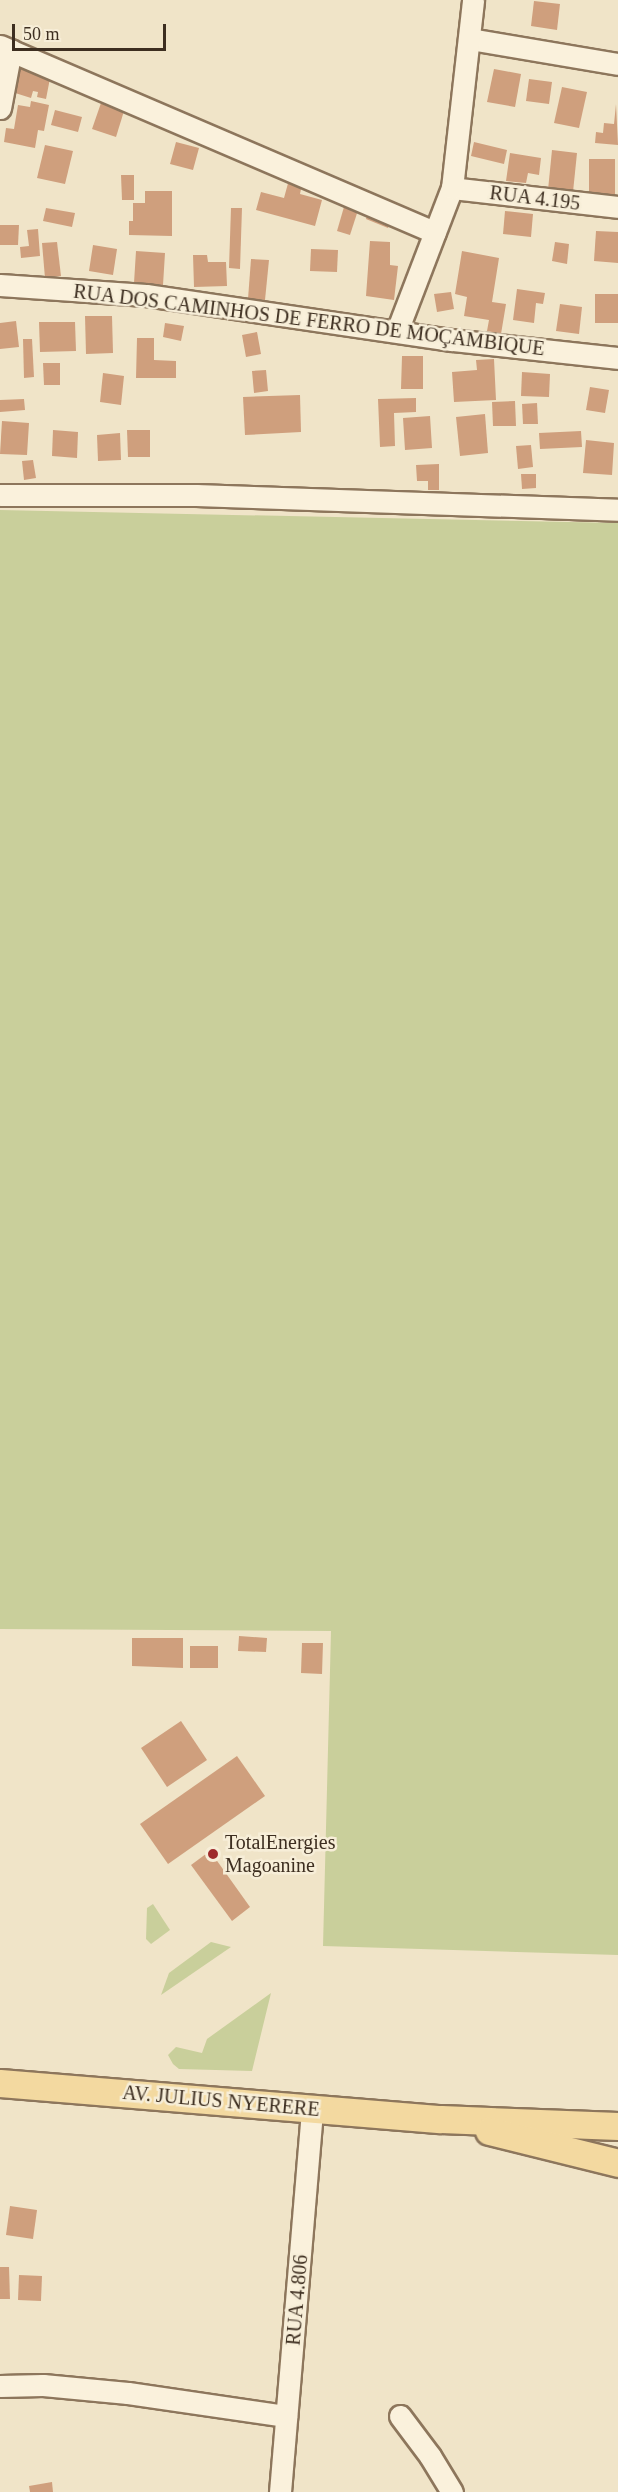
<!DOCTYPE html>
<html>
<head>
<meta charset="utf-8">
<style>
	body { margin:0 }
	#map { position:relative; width:618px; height:2492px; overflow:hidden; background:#f0e4c8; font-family:Georgia,serif }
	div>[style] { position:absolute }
	.green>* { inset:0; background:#c9cf9b }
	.building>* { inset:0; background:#cf9f7d }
	.roads { filter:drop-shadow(2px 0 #8d765c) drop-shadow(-2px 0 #8d765c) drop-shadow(0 2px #8d765c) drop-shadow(0 -2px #8d765c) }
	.minor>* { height:21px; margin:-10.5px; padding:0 10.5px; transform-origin:10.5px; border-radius:10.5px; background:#faf1dc }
	.major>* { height:27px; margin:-13.5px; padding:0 13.5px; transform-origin:13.5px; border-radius:13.5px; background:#f3d9a0 }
	.dots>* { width:16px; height:16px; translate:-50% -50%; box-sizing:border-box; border:3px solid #f7eed8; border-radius:50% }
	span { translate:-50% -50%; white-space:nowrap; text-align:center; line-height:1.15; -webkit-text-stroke:5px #f7eed8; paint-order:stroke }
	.street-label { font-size:20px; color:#3d2e20 }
	.poi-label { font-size:20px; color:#3d2e20 }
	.left { translate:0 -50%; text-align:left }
	.scale { position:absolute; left:12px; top:24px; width:154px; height:27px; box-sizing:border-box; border:3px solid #3d2e20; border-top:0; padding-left:8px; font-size:18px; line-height:21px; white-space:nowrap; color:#3d2e20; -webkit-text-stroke:4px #f7eed8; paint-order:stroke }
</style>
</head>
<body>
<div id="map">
	<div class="green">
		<div style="clip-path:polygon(0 510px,618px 523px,618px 1955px,323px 1946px,331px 1631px,0 1629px)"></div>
		<div style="clip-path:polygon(153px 1904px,170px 1930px,151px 1944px,146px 1939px,147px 1908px)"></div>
		<div style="clip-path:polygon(211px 1942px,231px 1947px,161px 1995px,169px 1973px)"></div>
		<div style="clip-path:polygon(271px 1993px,252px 2071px,179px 2069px,173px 2064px,168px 2055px,176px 2047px,202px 2053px,207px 2039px)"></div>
	</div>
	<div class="building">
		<div style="clip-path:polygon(534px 1px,560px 4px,557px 30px,531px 26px)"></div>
		<div style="clip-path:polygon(17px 65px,52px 68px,46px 99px,37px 97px,38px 92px,33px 91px,31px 98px,12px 92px)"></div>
		<div style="clip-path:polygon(494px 69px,521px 74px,515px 107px,487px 102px)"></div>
		<div style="clip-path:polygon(529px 79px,552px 82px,549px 104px,526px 101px)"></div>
		<div style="clip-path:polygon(562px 87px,587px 92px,579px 128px,554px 123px)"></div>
		<div style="clip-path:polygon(31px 101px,49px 105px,44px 131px,38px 130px,35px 148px,4px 142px,6px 128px,14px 129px,18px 105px,30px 107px)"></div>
		<div style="clip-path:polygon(101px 103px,124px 111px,116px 137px,92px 129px)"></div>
		<div style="clip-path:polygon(616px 104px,618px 145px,595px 143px,596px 132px,603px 133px,604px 123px,614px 124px)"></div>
		<div style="clip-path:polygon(55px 110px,82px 117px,78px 132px,51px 125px)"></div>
		<div style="clip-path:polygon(176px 142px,199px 148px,193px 170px,170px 164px)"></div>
		<div style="clip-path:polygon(474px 142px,507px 150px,504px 164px,471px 156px)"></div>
		<div style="clip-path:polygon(45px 145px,73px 151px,65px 184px,37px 178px)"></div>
		<div style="clip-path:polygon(552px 150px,577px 153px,573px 192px,548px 190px)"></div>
		<div style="clip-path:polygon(510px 153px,541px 158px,539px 175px,528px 173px,526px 183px,506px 181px)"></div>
		<div style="clip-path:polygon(589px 159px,615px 159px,615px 195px,589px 195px)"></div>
		<div style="clip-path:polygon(121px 175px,134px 175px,134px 200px,122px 200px)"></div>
		<div style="clip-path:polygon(290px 176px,303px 179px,300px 194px,322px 200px,315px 226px,256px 210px,261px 192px,284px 198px)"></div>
		<div style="clip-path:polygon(145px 191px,172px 191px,172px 236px,129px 235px,129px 221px,133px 221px,133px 203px,145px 203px)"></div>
		<div style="clip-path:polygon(346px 200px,360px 204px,350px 235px,337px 231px)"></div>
		<div style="clip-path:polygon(370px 207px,393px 216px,388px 228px,366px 219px)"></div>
		<div style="clip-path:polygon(46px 208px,75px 213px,72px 227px,43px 221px)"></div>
		<div style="clip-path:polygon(231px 208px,242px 208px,240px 269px,229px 268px)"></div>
		<div style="clip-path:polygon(505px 211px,533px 214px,531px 237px,503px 234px)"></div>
		<div style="clip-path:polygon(0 225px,19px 225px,18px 245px,0 245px)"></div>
		<div style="clip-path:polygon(38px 229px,40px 256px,21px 258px,20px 247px,29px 246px,27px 230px)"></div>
		<div style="clip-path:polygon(596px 231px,618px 232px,618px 263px,594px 261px)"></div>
		<div style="clip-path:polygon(370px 241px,390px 242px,390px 265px,398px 266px,394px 300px,366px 296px)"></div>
		<div style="clip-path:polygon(57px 242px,61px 276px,45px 278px,42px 243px)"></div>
		<div style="clip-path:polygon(555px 242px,569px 244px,567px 264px,552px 261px)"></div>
		<div style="clip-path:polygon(93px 245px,117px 249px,113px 275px,89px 271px)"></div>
		<div style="clip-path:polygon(311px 249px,338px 250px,337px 272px,310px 271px)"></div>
		<div style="clip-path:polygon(136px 251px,165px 253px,163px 285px,134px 283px)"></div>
		<div style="clip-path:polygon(462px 251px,499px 258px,492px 302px,506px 304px,501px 334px,487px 331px,489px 320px,464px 316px,467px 297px,455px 294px)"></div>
		<div style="clip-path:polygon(193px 255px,207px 255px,208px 262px,226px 262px,227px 286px,194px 287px)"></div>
		<div style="clip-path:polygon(251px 259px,269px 260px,265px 300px,248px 299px)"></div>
		<div style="clip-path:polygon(517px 289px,545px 293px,543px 304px,536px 303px,534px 323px,513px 320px)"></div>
		<div style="clip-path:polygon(451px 292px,454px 309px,437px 312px,434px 294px)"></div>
		<div style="clip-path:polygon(595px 294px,618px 294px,618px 323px,595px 323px)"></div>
		<div style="clip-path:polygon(560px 304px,582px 307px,579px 334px,556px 331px)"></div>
		<div style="clip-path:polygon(85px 316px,112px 316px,113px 353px,86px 354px)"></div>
		<div style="clip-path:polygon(16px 321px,19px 347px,0 349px,0 323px)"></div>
		<div style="clip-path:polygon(39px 322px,75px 322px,76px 351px,40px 352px)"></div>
		<div style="clip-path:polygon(165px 323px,184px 326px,181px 341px,163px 337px)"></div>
		<div style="clip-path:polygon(257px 332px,261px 354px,246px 357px,242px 335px)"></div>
		<div style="clip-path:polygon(137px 338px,154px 338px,154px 360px,176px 361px,176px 378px,136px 378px)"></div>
		<div style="clip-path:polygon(23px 339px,32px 339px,34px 377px,24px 378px)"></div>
		<div style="clip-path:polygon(402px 356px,423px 356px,423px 389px,401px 389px)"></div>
		<div style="clip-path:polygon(494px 359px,496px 400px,454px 402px,452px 372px,477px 370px,476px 360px)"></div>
		<div style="clip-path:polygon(43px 363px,60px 363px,60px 385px,44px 385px)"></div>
		<div style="clip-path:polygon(266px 370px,268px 391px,254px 393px,252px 371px)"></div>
		<div style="clip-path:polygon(522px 372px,550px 374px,549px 397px,521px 396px)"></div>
		<div style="clip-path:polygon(103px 373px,124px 376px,121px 405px,100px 402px)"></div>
		<div style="clip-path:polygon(590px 387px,609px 390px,605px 413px,586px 410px)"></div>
		<div style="clip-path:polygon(300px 395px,301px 432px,245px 435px,243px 397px)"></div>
		<div style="clip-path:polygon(416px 398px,416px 412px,394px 413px,395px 446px,380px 447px,378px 399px)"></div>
		<div style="clip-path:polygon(24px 399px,25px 410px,0 412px,0 400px)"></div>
		<div style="clip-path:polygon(515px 401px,516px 426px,493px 426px,492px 402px)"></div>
		<div style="clip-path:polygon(537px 403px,538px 424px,523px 424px,522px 404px)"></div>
		<div style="clip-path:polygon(485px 414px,488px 453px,460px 456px,456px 417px)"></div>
		<div style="clip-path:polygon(430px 416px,432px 448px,405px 450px,403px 418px)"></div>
		<div style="clip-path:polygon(2px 421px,29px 423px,27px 455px,0 454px)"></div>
		<div style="clip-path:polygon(53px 430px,78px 432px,77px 458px,52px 456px)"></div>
		<div style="clip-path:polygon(127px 430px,150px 430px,150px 457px,128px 457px)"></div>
		<div style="clip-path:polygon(581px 431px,582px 447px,540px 449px,539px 433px)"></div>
		<div style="clip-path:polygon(120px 433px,121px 460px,98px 461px,97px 435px)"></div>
		<div style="clip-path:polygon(586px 440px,614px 443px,612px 475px,583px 473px)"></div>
		<div style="clip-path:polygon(531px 445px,533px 467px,518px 469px,516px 446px)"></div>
		<div style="clip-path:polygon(33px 460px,36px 478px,24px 480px,22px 461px)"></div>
		<div style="clip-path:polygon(439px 464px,439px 490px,428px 490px,428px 481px,417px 481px,416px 465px)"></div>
		<div style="clip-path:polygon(521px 474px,536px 474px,536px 488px,522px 489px)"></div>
		<div style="clip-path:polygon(239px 1636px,267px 1638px,266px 1652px,238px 1651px)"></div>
		<div style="clip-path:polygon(132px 1638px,183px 1638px,183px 1668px,132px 1666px)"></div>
		<div style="clip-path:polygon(302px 1643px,323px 1643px,322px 1674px,301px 1673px)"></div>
		<div style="clip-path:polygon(190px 1646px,218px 1646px,218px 1668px,190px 1668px)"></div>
		<div style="clip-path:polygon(181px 1721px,207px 1760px,167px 1787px,141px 1748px)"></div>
		<div style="clip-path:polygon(237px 1756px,265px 1796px,168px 1864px,140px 1824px)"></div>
		<div style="clip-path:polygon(210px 1851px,250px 1907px,232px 1921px,191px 1865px)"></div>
		<div style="clip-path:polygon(10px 2206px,37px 2210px,33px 2239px,6px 2235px)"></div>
		<div style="clip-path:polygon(0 2267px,9px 2267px,10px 2299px,0 2299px)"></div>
		<div style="clip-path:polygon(19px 2275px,42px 2276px,41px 2301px,18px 2300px)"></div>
		<div style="clip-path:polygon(52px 2482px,53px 2492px,30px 2492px,29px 2486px)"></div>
	</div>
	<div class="roads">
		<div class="minor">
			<div style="left:470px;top:39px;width:150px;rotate:9.6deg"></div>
			<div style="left:0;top:46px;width:473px;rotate:23.2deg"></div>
			<div style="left:0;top:108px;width:59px;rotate:-79.3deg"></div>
			<div style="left:452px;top:188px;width:167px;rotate:6.5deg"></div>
			<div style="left:0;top:285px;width:146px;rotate:3.9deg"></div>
			<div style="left:146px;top:295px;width:309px;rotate:8.4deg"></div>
			<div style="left:452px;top:340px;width:167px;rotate:6.2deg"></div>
			<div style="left:397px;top:331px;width:153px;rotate:-69deg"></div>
			<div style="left:452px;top:188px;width:189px;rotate:-83.6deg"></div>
			<div style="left:0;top:495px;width:196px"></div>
			<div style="left:196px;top:495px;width:422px;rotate:2deg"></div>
			<div style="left:0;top:2386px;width:43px;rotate:-1.3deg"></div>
			<div style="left:43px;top:2385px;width:85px;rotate:5.4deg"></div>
			<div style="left:128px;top:2393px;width:160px;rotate:8.3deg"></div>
			<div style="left:400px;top:2416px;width:50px;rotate:53.1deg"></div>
			<div style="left:430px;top:2456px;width:42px;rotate:58.6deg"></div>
			<div style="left:280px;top:2492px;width:385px;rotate:-85.2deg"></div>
		</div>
		<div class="major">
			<div style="left:0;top:2083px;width:442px;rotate:4.7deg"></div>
			<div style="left:441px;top:2119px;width:177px;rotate:2.3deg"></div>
			<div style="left:489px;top:2131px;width:133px;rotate:13.9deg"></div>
		</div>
	</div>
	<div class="dots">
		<div style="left:213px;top:1854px;background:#9e2a2b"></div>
	</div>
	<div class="street-label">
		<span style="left:535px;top:198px;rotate:7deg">RUA 4.195</span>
		<span style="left:309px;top:320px;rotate:7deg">RUA DOS CAMINHOS DE FERRO DE MOÇAMBIQUE</span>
		<span style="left:221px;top:2101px;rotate:5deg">AV. JULIUS NYERERE</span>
		<span style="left:297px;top:2300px;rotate:-85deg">RUA 4.806</span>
	</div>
	<div class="poi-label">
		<span class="left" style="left:225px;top:1854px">TotalEnergies<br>Magoanine</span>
	</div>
	<div class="scale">50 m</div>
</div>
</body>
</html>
